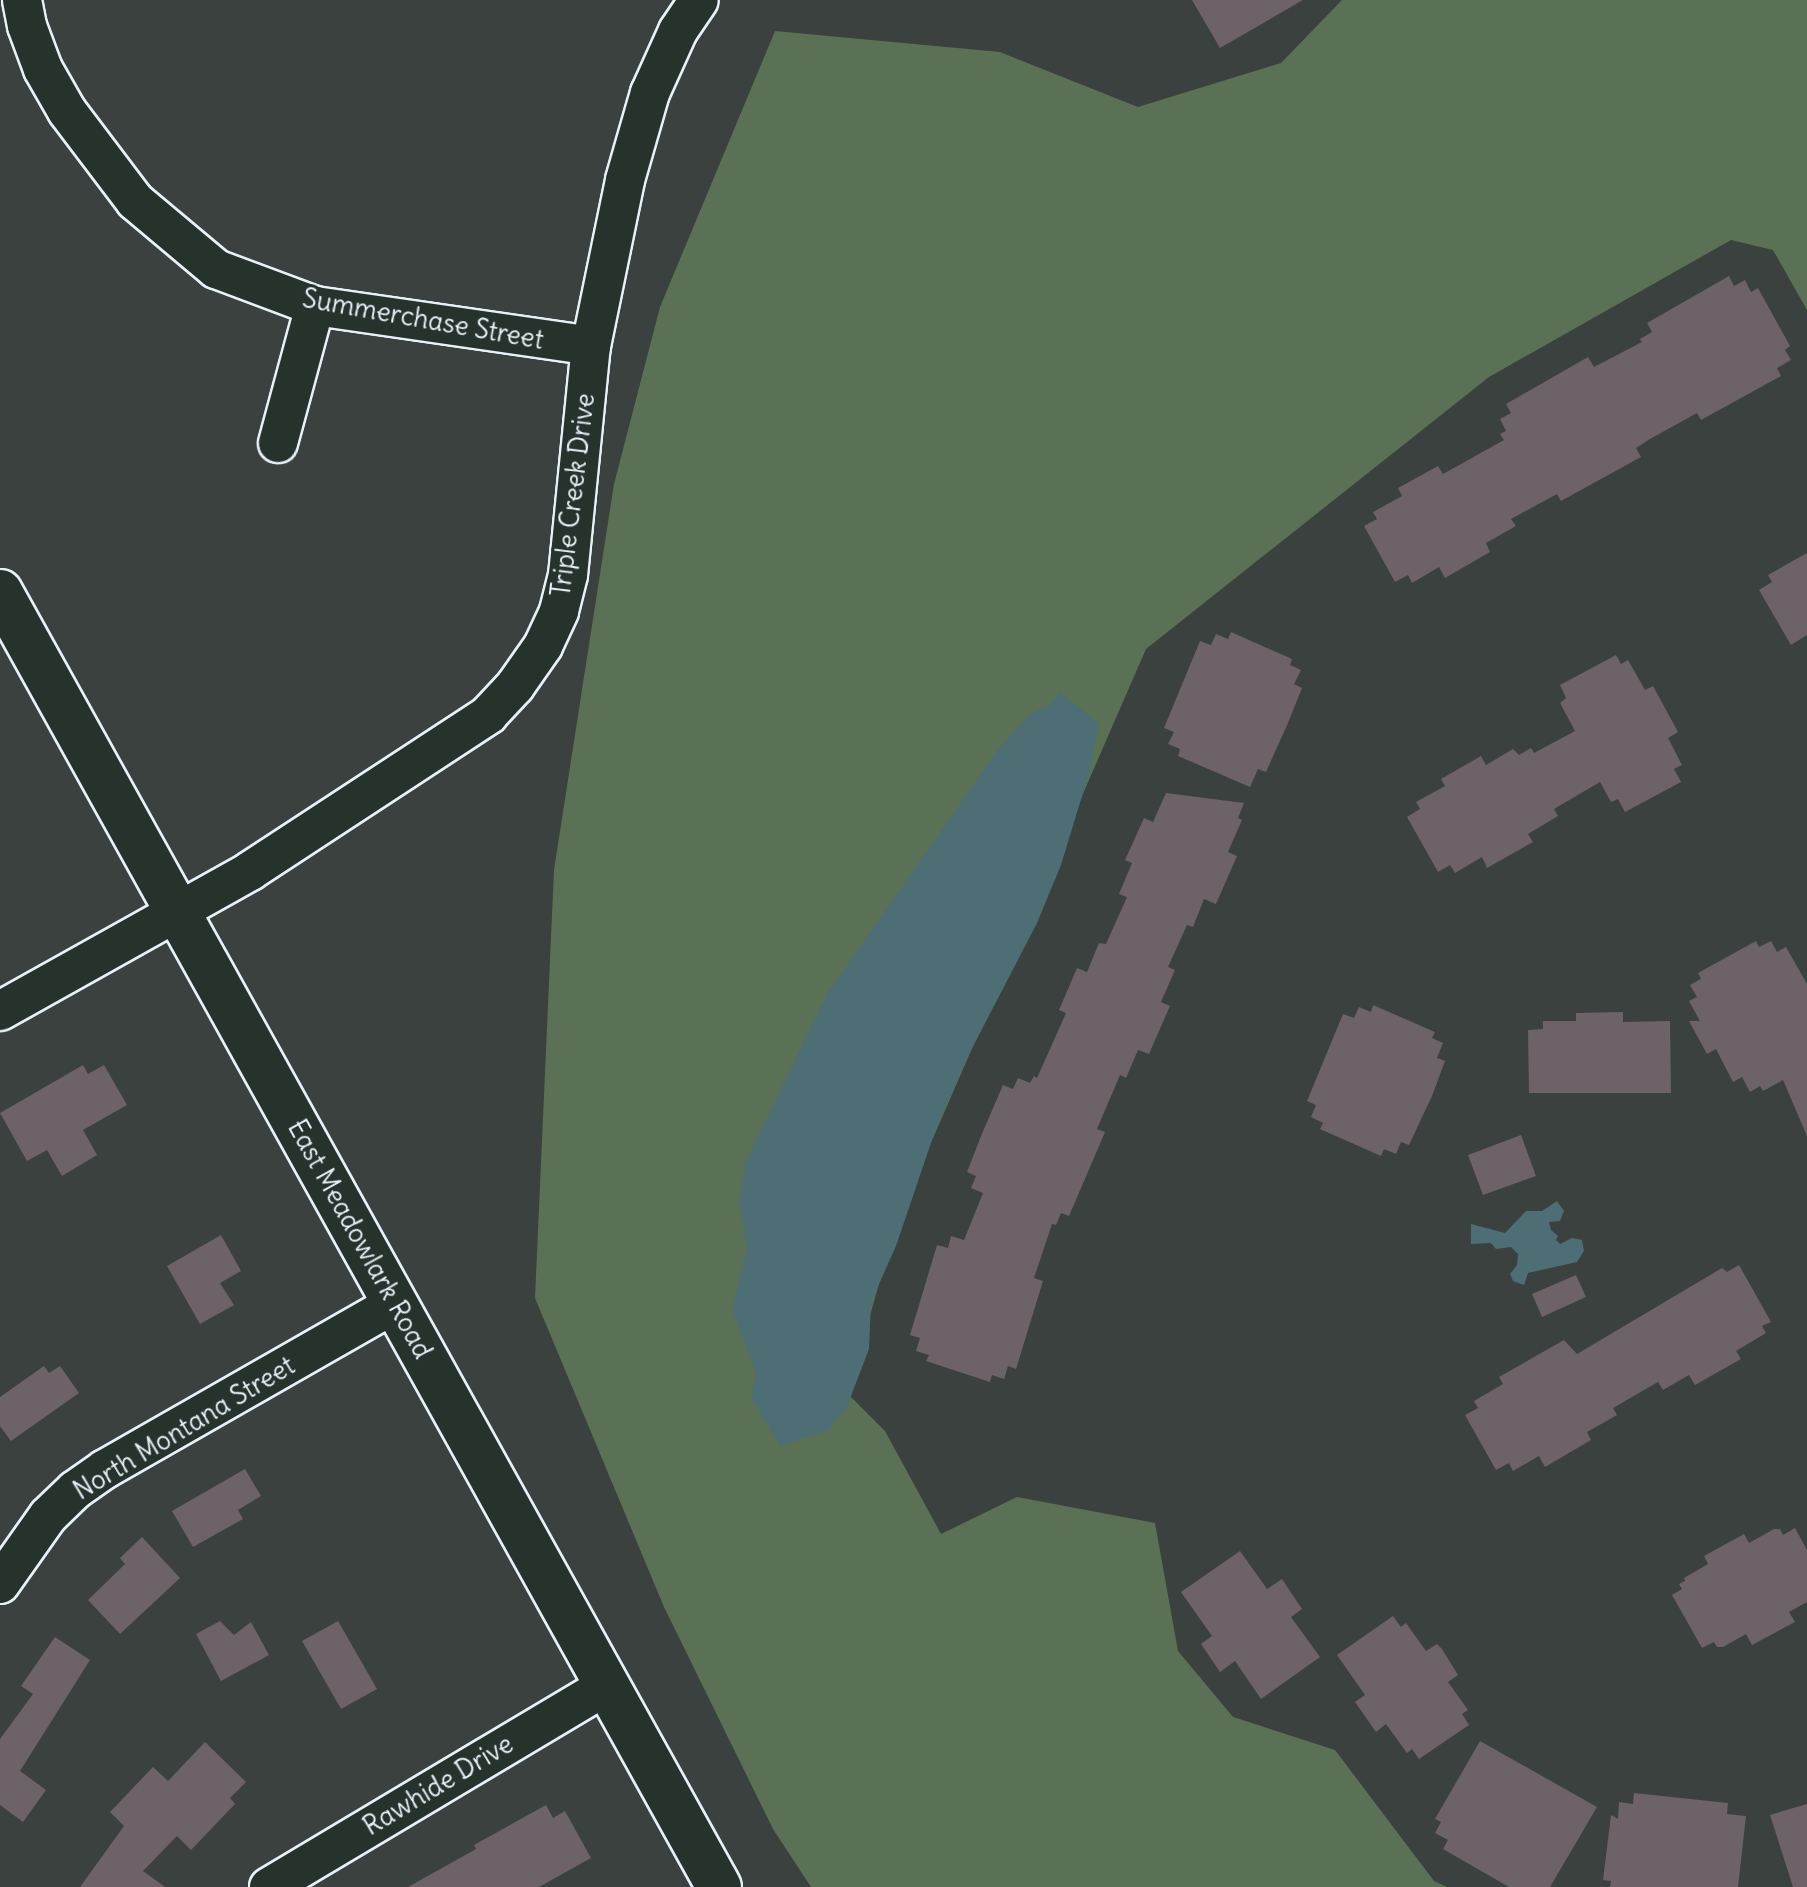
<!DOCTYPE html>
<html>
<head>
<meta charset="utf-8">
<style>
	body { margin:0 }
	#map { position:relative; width:1807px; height:1887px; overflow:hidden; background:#3b413e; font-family:Delius,sans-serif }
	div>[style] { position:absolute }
	.green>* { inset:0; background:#5b7155 }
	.water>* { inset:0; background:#4d6e74 }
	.building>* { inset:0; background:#6c6267 }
	.roads { filter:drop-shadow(2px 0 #e8f1f8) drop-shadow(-2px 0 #e8f1f8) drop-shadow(0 2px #e8f1f8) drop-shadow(0 -2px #e8f1f8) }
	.minor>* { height:38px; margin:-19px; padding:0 19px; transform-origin:19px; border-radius:19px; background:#26332d }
	.major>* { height:44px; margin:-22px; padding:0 22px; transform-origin:22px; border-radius:22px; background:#26332d }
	span { translate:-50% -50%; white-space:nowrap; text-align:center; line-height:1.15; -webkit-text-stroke:6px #26332d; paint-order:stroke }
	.street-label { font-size:26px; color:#e8f1f8 }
</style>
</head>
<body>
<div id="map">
	<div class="green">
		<div style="clip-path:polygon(1342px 0,1807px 0,1807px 310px,1773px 250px,1731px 240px,1489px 377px,1146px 649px,896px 1223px,848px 1394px,885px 1431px,941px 1534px,1017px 1497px,1155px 1523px,1178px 1651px,1233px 1717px,1335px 1750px,1434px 1881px,1447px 1887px,811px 1887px,773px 1829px,664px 1607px,535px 1298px,554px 870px,614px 484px,660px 307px,775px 31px,1000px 52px,1138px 107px,1281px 63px)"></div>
	</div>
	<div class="water">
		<div style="clip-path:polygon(1060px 692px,1099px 724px,1089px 773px,1061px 865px,1037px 923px,966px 1060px,933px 1137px,896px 1246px,871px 1302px,869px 1349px,846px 1409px,828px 1430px,780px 1446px,751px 1397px,756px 1374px,732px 1309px,747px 1248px,739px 1201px,745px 1163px,827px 994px,999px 748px,1030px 714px,1051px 704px)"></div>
		<div style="clip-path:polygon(1557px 1201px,1564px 1211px,1560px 1221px,1549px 1222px,1551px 1230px,1558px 1236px,1556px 1240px,1560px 1244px,1572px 1238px,1582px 1240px,1584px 1251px,1577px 1262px,1528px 1273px,1524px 1285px,1513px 1281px,1510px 1274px,1517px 1265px,1518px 1254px,1511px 1247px,1496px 1249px,1491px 1243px,1471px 1244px,1471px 1224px,1505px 1233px,1526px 1211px,1542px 1211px)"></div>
	</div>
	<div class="building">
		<div style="clip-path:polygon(1192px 0,1303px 0,1220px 48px)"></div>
		<div style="clip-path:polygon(1729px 276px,1734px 286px,1745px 280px,1751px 292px,1758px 288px,1790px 346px,1785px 350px,1791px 360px,1777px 368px,1781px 376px,1701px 420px,1697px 413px,1650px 439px,1636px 448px,1641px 457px,1561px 501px,1557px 494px,1511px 519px,1516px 526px,1486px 543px,1490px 552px,1445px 578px,1439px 567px,1412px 583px,1408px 575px,1395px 582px,1364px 526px,1377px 519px,1373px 512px,1402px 496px,1398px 488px,1438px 466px,1443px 474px,1504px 440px,1500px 434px,1506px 431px,1500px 419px,1511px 413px,1506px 404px,1588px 357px,1594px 367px,1642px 342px,1640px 339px,1652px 332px,1647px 323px)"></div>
		<div style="clip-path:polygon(1807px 553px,1807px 635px,1791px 645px,1759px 590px,1772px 582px,1768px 575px)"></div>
		<div style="clip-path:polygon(1231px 632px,1292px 659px,1290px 665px,1301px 670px,1294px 684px,1302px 688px,1288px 723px,1266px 772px,1258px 769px,1250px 787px,1178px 756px,1180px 749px,1168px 744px,1174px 732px,1164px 728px,1200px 641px,1211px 645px,1216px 634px,1228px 639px)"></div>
		<div style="clip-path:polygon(1616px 655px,1621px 664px,1628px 660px,1645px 690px,1653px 686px,1678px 732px,1668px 738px,1682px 765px,1674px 769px,1681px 782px,1625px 812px,1618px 799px,1611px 802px,1600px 782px,1554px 809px,1558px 816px,1528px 834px,1533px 842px,1487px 868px,1482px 857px,1455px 873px,1450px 865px,1438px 872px,1407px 817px,1420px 809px,1416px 802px,1445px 786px,1441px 779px,1481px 756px,1486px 765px,1513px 749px,1519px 755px,1531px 748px,1534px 753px,1575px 731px,1560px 703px,1566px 698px,1560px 685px)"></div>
		<div style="clip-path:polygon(1166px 793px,1244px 803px,1238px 818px,1242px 820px,1228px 852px,1237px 856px,1216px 904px,1204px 899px,1193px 927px,1187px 925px,1168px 967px,1175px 970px,1161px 1002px,1170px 1006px,1149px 1054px,1138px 1050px,1126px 1078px,1120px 1075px,1097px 1129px,1105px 1132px,1069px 1216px,1061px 1213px,1056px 1225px,1052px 1224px,1034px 1278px,1043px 1281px,1016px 1369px,1008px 1366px,1004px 1379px,992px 1375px,990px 1382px,926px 1361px,929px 1355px,916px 1351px,920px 1338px,910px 1335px,937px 1245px,948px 1248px,951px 1236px,964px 1240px,983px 1193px,971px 1188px,976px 1176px,967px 1172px,981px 1136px,1003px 1085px,1013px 1089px,1018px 1078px,1030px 1083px,1034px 1076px,1037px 1078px,1066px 1013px,1059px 1010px,1077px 968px,1087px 972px,1099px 943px,1106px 944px,1127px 897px,1119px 894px,1132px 863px,1125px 860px,1144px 818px,1153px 822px)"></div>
		<div style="clip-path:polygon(1756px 941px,1759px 947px,1771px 941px,1777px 952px,1786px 947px,1807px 984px,1807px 1136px,1783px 1080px,1763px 1091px,1760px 1086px,1750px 1092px,1742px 1077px,1733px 1082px,1716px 1049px,1707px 1054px,1689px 1021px,1700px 1021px,1689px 1001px,1697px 997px,1690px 985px,1701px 979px,1698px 973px)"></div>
		<div style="clip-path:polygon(1373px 1005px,1435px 1032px,1432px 1038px,1443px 1043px,1437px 1058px,1445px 1061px,1432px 1096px,1409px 1145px,1401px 1142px,1396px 1154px,1384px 1149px,1381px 1156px,1320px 1129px,1323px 1123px,1311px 1117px,1316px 1105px,1307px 1101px,1343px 1014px,1354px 1018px,1359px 1007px,1371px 1012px)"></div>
		<div style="clip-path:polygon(1623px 1012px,1623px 1022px,1670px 1021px,1671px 1093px,1529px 1093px,1528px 1030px,1543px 1029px,1543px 1021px,1576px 1021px,1576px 1013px)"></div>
		<div style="clip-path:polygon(83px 1065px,88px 1074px,104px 1065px,127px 1105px,83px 1130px,97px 1155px,62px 1176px,47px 1150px,27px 1161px,0 1113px)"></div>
		<div style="clip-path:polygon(1521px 1135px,1536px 1176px,1483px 1195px,1468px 1155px)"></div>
		<div style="clip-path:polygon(221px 1235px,241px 1271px,220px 1283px,234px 1305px,200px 1324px,167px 1266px)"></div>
		<div style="clip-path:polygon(1739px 1265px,1771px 1322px,1762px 1326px,1766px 1333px,1736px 1351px,1741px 1359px,1695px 1385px,1689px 1375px,1663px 1390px,1658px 1382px,1613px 1408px,1617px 1415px,1587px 1432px,1591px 1440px,1545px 1467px,1539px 1456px,1513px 1471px,1509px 1463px,1496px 1470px,1465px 1415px,1478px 1408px,1474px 1401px,1503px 1384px,1499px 1377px,1564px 1340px,1577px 1354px,1722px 1268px,1727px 1272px)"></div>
		<div style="clip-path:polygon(1576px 1275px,1586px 1297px,1542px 1317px,1532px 1294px)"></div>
		<div style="clip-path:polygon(44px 1366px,49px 1373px,60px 1366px,79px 1393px,11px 1441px,0 1426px,0 1397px)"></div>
		<div style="clip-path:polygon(245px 1469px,261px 1496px,238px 1510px,243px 1519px,193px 1547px,172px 1511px)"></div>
		<div style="clip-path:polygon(1795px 1528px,1807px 1550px,1807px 1602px,1789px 1612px,1795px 1622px,1752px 1645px,1746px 1634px,1723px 1647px,1717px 1647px,1714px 1642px,1702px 1648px,1672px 1595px,1682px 1589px,1679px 1584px,1685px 1581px,1684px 1578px,1708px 1564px,1704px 1556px,1744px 1534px,1749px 1543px,1774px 1529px,1780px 1529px,1783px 1535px)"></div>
		<div style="clip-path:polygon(142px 1537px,180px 1578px,120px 1634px,88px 1600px,125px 1564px,120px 1558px)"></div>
		<div style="clip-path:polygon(1240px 1551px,1267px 1589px,1282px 1579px,1302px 1609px,1291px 1617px,1320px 1657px,1261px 1699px,1235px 1661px,1220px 1672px,1201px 1644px,1212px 1636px,1181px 1592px)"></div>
		<div style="clip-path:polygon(1393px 1616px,1401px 1627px,1406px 1623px,1426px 1651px,1437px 1644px,1442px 1649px,1458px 1675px,1448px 1682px,1468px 1710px,1462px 1714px,1469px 1725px,1419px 1759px,1412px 1749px,1407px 1753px,1386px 1724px,1376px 1732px,1355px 1702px,1365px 1695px,1337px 1655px)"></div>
		<div style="clip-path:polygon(220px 1621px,234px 1635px,251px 1622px,269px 1655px,221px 1681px,196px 1634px)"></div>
		<div style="clip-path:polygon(338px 1621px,377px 1689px,341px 1709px,302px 1641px)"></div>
		<div style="clip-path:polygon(55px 1637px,90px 1660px,20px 1771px,46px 1790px,23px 1822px,0 1805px,0 1739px,33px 1694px,21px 1686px)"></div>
		<div style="clip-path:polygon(1480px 1741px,1597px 1807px,1550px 1887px,1509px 1887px,1443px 1849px,1448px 1840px,1435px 1833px,1441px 1822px,1435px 1819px)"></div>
		<div style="clip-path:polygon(205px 1742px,246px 1782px,230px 1798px,235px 1804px,191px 1850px,177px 1836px,143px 1871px,165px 1887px,80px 1887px,124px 1826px,110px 1812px,153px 1767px,168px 1781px)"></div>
		<div style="clip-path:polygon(1634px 1793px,1728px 1803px,1727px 1814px,1746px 1816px,1738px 1887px,1610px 1887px,1611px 1881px,1603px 1880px,1611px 1815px,1618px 1819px,1619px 1802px,1633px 1804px)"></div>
		<div style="clip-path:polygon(1807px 1804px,1807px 1887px,1793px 1887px,1770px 1815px)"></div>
		<div style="clip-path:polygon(546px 1805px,553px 1818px,565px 1811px,591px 1858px,539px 1887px,408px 1887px,476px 1849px,474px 1845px)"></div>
	</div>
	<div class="roads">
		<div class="minor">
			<div style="left:22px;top:0;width:26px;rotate:79deg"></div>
			<div style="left:27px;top:26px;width:46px;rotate:69.6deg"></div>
			<div style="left:43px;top:69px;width:48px;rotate:60.3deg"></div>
			<div style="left:67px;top:111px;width:113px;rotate:52.9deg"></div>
			<div style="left:135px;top:201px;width:106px;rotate:40deg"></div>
			<div style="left:216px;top:269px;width:106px;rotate:20.5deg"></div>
			<div style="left:315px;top:306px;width:279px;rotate:8.2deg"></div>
			<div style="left:278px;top:443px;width:142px;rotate:-74.9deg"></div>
			<div style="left:0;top:1011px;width:287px;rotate:-29.2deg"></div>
			<div style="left:250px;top:871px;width:285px;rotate:-33.2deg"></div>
			<div style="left:488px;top:715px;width:40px;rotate:-47deg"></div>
			<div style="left:515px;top:686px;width:49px;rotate:-55deg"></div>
			<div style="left:543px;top:646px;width:38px;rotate:-65deg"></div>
			<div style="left:559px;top:611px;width:37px;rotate:-76deg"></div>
			<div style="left:568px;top:575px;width:230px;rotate:-84.3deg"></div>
			<div style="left:591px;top:346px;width:169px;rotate:-78.4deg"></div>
			<div style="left:625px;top:180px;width:91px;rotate:-74deg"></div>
			<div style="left:650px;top:93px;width:68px;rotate:-65.7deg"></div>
			<div style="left:678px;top:31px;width:37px;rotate:-56deg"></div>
			<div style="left:0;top:1584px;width:83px;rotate:-54.8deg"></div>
			<div style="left:48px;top:1516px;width:37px;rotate:-44deg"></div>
			<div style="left:75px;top:1490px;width:37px;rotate:-35deg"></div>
			<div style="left:105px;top:1469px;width:335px;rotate:-29.7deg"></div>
			<div style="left:269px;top:1887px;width:395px;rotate:-30.8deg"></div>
		</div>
		<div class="major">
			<div style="left:0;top:592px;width:1481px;rotate:60.96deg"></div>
		</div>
	</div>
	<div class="street-label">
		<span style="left:423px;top:319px;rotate:10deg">Summerchase Street</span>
		<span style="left:573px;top:495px;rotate:-83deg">Triple Creek Drive</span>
		<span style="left:360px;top:1239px;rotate:61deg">East Meadowlark Road</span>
		<span style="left:184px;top:1428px;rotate:-31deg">North Montana Street</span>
		<span style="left:438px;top:1785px;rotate:-31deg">Rawhide Drive</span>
	</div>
</div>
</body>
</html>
